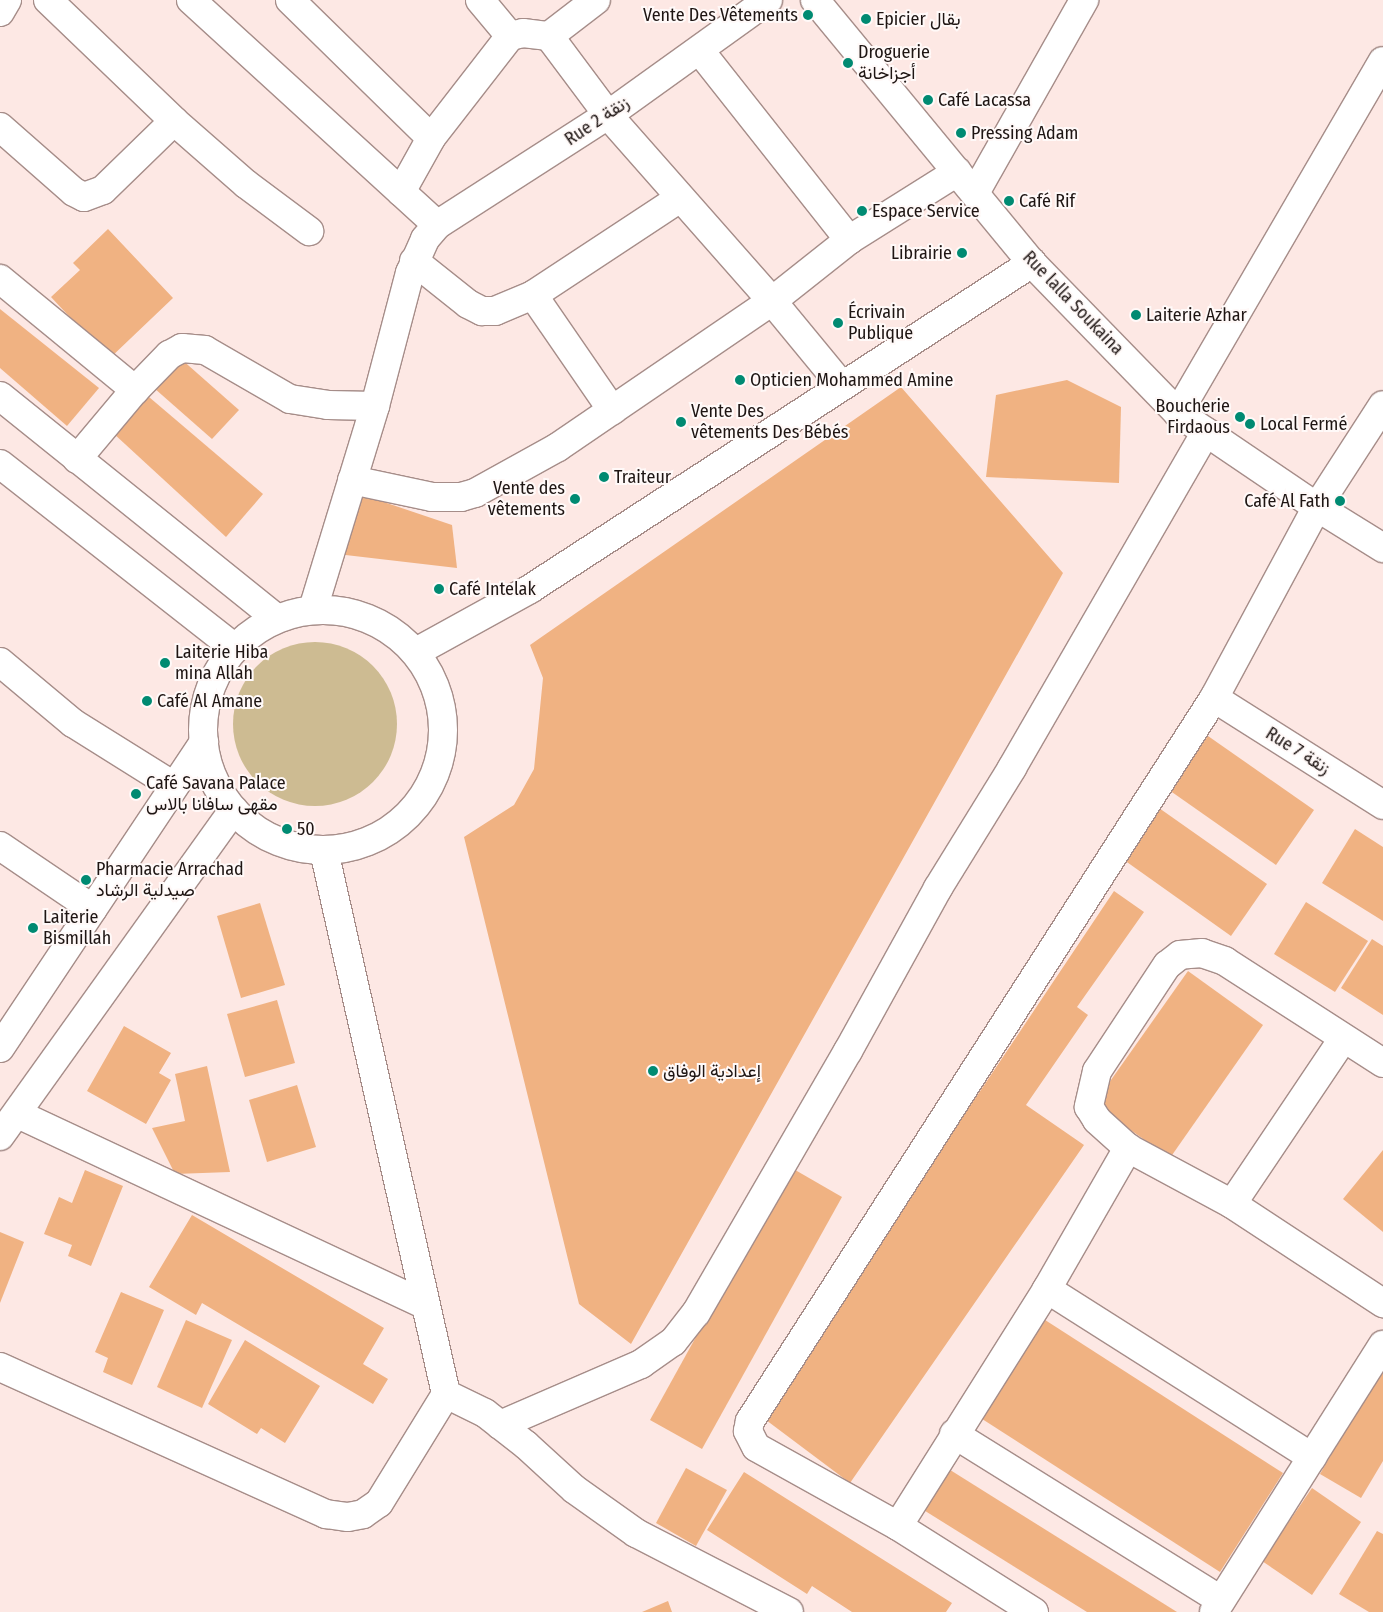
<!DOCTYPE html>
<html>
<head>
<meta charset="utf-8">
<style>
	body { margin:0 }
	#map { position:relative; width:1383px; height:1612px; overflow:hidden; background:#fde8e4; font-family:"Fira Sans Condensed",Vazirmatn,sans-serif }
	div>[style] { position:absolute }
	.green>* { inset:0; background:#cdbb92 }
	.round { border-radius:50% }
	.building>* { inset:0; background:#f0b282 }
	.roads { filter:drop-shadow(1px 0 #a68d89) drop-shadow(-1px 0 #a68d89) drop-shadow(0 1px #a68d89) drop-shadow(0 -1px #a68d89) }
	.minor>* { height:28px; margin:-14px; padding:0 14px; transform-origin:14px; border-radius:14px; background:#fff }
	.minor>.ring { margin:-14px; padding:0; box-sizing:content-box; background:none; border:28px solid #fff; border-radius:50% }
	.tertiary>* { height:28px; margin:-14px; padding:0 14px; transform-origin:14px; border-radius:14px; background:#fff }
	.dots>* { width:14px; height:14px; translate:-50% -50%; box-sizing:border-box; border:2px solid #fff9f8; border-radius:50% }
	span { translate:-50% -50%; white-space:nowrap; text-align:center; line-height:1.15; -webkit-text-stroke:4px #fff9f8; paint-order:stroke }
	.poi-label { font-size:18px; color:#1e1513 }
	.right { translate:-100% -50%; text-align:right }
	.left { translate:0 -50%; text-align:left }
	.street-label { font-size:18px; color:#1e1513 }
</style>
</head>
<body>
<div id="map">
	<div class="green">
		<div class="round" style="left:233px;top:642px;width:164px;height:164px"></div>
	</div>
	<div class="building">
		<div style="clip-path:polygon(108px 229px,173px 298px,109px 359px,51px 297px,80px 270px,73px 263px)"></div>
		<div style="clip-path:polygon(0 309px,99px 388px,67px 426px,0 368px)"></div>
		<div style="clip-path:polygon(180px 358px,239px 410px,212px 439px,154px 388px)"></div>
		<div style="clip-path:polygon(1067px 380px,1121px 407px,1119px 483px,986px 477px,996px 395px)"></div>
		<div style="clip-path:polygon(901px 387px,1063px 573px,631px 1344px,579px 1304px,464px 837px,514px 805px,534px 769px,543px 678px,530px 645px)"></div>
		<div style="clip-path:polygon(149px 397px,263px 494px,226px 537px,113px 433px)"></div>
		<div style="clip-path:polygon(363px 495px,452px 525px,457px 568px,337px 554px)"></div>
		<div style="clip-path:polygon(1208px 736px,1314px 810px,1276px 865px,1169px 790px)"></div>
		<div style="clip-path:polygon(1159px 808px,1267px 884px,1231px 936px,1124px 860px)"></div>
		<div style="clip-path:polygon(1355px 829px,1383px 847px,1383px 921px,1322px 883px)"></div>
		<div style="clip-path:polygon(1114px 891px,1144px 912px,1077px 1007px,1088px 1015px,1026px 1105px,1084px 1145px,850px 1483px,762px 1417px)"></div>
		<div style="clip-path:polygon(1306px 902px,1368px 941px,1335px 992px,1274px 954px)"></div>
		<div style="clip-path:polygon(260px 903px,285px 985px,241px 998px,217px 916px)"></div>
		<div style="clip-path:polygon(1372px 939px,1383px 946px,1383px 1015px,1341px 988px)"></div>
		<div style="clip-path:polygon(1188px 971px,1263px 1025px,1170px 1158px,1094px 1104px)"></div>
		<div style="clip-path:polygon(277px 1000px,295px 1063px,245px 1077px,227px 1014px)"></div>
		<div style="clip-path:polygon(124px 1026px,171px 1053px,159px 1073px,171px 1080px,146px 1124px,87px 1091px)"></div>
		<div style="clip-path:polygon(207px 1066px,230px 1172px,175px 1174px,152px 1128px,185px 1121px,175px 1074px)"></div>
		<div style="clip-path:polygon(297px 1085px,316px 1147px,267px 1162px,249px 1100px)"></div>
		<div style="clip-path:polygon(1383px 1150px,1383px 1232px,1343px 1199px)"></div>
		<div style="clip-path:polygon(790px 1167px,842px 1197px,702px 1449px,650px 1420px)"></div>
		<div style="clip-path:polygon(85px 1170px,123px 1186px,91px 1266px,68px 1256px,72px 1245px,44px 1234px,59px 1197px,72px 1203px)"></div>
		<div style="clip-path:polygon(192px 1215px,384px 1328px,363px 1364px,388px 1379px,373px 1404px,202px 1303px,196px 1315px,149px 1287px)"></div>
		<div style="clip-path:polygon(0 1232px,24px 1242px,0 1303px)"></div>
		<div style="clip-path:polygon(121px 1292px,164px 1310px,132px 1385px,103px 1372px,108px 1358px,95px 1352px)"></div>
		<div style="clip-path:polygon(1042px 1318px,1283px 1473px,1220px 1572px,979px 1417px)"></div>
		<div style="clip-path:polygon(186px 1320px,232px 1340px,202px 1408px,157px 1387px)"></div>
		<div style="clip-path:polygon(245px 1340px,320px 1386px,285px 1443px,261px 1428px,257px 1434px,208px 1404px)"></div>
		<div style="clip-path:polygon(1383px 1365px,1383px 1461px,1361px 1498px,1320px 1474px)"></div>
		<div style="clip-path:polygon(686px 1468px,727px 1490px,696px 1546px,656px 1523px)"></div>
		<div style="clip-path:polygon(947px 1468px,1177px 1612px,1087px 1612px,922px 1509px)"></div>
		<div style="clip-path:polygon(744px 1472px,952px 1603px,946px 1612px,852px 1612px,812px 1586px,807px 1594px,707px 1530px)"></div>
		<div style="clip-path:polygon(1312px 1488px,1361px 1522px,1312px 1595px,1262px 1561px)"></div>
		<div style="clip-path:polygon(1377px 1531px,1383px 1534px,1383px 1612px,1369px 1612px,1339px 1594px)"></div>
		<div style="clip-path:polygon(668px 1601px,672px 1612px,642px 1612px)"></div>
	</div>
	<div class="roads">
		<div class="minor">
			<div style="left:48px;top:0;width:175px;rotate:43.8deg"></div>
			<div style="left:174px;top:121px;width:96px;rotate:41.2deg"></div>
			<div style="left:246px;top:184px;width:79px;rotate:36.7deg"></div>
			<div style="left:191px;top:0;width:333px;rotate:42.4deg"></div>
			<div style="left:290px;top:0;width:197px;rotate:44.4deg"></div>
			<div style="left:480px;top:0;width:47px;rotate:50.2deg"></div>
			<div style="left:0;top:12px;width:14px;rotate:-60deg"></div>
			<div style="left:549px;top:36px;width:99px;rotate:53.2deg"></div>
			<div style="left:608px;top:115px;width:248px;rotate:48.6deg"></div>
			<div style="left:772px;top:301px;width:110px;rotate:50.5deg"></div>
			<div style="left:700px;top:51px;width:241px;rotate:51.7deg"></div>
			<div style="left:0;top:127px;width:98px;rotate:41.3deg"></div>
			<div style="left:74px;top:192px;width:11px;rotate:27deg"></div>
			<div style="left:84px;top:197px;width:20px;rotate:-20deg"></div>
			<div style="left:103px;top:190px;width:99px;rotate:-44.2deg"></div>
			<div style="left:401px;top:192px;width:62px;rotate:-60.9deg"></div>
			<div style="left:431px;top:138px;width:129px;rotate:-52.2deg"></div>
			<div style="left:510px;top:36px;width:13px;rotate:-13deg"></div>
			<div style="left:523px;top:33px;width:26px;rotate:7deg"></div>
			<div style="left:549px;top:36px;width:59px;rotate:-37.5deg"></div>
			<div style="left:975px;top:193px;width:222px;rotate:-60.5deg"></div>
			<div style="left:414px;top:261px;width:69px;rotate:38.5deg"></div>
			<div style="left:468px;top:304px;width:16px;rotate:27deg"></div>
			<div style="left:482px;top:311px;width:13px"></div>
			<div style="left:495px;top:311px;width:41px;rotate:-22.8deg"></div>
			<div style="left:533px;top:295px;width:176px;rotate:-33.4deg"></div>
			<div style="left:0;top:279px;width:175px;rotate:39.4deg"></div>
			<div style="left:533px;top:295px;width:140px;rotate:55.5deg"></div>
			<div style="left:0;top:396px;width:354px;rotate:38.8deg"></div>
			<div style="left:1178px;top:413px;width:407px;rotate:-59.8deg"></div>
			<div style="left:77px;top:459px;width:90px;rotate:-50deg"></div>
			<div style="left:135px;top:390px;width:49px;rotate:-45.8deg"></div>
			<div style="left:169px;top:355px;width:15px;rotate:-28deg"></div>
			<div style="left:182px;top:348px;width:23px;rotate:5deg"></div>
			<div style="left:205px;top:350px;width:98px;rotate:30deg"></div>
			<div style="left:290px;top:399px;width:38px;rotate:9deg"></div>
			<div style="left:328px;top:405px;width:47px;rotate:1.2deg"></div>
			<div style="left:0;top:464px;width:298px;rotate:38.1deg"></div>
			<div style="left:352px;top:480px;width:82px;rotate:12deg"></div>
			<div style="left:432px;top:497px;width:29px"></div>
			<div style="left:461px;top:497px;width:15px;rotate:-16deg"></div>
			<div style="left:475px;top:493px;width:95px;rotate:-29deg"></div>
			<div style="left:558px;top:447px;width:259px;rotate:-34.3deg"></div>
			<div style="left:772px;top:301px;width:98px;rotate:-38.4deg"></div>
			<div style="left:849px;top:240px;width:128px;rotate:-32.2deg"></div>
			<div style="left:313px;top:609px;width:212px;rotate:-73deg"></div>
			<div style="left:375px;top:406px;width:138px;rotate:-75.3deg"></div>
			<div style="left:410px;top:273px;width:37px;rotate:-66deg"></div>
			<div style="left:425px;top:239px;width:18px;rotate:-49deg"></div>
			<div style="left:437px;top:225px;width:203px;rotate:-32.8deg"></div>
			<div style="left:608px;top:115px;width:197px;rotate:-35.7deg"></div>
			<div class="ring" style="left:203px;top:610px;width:212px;height:212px"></div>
			<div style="left:416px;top:652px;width:130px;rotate:-28.9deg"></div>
			<div style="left:530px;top:589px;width:599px;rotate:-33deg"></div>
			<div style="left:0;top:662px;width:95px;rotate:39.9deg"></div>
			<div style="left:73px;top:723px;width:119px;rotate:32deg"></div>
			<div style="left:1214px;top:698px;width:200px;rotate:32.3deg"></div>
			<div style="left:0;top:846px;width:112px;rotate:34.1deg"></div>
			<div style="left:0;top:1048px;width:368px;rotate:-56.3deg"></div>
			<div style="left:1383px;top:1063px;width:188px;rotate:-147.2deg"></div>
			<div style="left:1225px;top:961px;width:24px;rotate:-161deg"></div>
			<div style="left:1202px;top:953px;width:22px;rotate:175deg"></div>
			<div style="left:1180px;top:955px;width:16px;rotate:142deg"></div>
			<div style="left:1167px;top:965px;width:127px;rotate:123.4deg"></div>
			<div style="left:1097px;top:1071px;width:37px;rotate:103deg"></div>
			<div style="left:1089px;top:1107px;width:15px;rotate:58deg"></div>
			<div style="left:1097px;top:1120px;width:42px;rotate:42.1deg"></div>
			<div style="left:1128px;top:1148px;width:118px;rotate:28.3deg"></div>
			<div style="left:1232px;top:1204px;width:181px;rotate:33.3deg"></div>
			<div style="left:18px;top:1114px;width:448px;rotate:25.1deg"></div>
			<div style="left:0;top:1136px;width:401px;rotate:-54.4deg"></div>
			<div style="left:1232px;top:1204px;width:199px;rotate:-56.1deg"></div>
			<div style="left:1047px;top:1289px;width:314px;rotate:32.4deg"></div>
			<div style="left:0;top:1367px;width:358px;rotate:24.3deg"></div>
			<div style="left:326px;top:1514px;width:22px;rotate:8deg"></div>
			<div style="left:348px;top:1517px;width:15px;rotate:-11deg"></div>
			<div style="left:363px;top:1514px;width:19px;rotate:-35deg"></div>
			<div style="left:379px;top:1503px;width:128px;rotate:-58.4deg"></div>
			<div style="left:446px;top:1394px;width:557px;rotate:-102.66deg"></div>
			<div style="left:446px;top:1394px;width:43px;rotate:26deg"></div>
			<div style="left:485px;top:1413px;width:52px;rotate:38deg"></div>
			<div style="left:526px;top:1445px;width:65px;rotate:42.5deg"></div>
			<div style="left:574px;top:1489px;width:76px;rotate:35.4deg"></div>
			<div style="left:636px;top:1533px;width:172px;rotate:27.3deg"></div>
			<div style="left:500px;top:1425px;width:154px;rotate:-23.4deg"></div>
			<div style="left:641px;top:1364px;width:39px;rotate:-35deg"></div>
			<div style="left:673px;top:1342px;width:37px;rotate:-52deg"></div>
			<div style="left:696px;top:1313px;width:303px;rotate:-59.9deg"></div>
			<div style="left:848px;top:1051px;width:186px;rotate:-61.1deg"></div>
			<div style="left:938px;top:888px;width:141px;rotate:-58.3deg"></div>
			<div style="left:1012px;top:768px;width:388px;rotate:-60deg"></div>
			<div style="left:954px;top:1434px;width:314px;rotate:31.9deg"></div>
			<div style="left:898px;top:1526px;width:280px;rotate:-57.8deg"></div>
			<div style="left:1047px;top:1289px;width:163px;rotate:-60.1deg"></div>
			<div style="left:1034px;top:1612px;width:161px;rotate:-147.7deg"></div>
			<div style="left:898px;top:1526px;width:162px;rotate:-150.9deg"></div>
			<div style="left:756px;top:1447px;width:18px;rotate:-117deg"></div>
			<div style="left:748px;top:1431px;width:10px;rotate:-79deg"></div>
			<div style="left:750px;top:1421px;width:859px;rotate:-57.31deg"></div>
			<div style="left:1214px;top:698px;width:217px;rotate:-61.7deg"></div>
			<div style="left:1317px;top:507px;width:121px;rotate:-57.1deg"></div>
			<div style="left:1214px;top:1612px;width:316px;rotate:-57.7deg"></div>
		</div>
		<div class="tertiary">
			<div style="left:815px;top:0;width:341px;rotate:50.5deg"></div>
			<div style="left:1032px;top:263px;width:209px;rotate:45.8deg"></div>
			<div style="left:1178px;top:413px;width:168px;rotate:34.1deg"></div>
			<div style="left:1317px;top:507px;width:78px;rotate:31.8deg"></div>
		</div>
	</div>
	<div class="dots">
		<div style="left:808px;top:15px;background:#008a72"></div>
		<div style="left:866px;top:19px;background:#008a72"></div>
		<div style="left:848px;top:63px;background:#008a72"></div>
		<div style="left:928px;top:100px;background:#008a72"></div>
		<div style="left:961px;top:133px;background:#008a72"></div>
		<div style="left:1009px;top:201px;background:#008a72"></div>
		<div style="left:862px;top:211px;background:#008a72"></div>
		<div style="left:962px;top:253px;background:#008a72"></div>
		<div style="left:1136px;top:315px;background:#008a72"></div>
		<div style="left:838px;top:323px;background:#008a72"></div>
		<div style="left:740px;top:380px;background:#008a72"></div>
		<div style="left:1240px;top:417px;background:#008a72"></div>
		<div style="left:681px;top:422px;background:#008a72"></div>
		<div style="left:1250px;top:424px;background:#008a72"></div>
		<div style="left:604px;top:477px;background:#008a72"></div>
		<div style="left:575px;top:499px;background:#008a72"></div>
		<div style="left:1340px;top:501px;background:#008a72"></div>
		<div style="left:439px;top:589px;background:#008a72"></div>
		<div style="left:165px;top:663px;background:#008a72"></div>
		<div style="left:147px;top:701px;background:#008a72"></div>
		<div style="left:136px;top:794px;background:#008a72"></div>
		<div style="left:287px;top:829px;background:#008a72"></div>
		<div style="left:86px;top:880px;background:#008a72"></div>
		<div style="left:33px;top:928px;background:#008a72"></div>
		<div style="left:653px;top:1071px;background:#008a72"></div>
	</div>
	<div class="poi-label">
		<span class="right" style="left:798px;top:15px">Vente Des Vêtements</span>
		<span class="left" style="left:876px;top:19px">Epicier بقال</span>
		<span class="left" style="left:858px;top:63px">Droguerie<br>أجزاخانة</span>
		<span class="left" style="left:938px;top:100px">Café Lacassa</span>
		<span class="left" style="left:971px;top:133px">Pressing Adam</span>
		<span class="left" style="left:1019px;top:201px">Café Rif</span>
		<span class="left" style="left:872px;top:211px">Espace Service</span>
		<span class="right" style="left:952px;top:253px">Librairie</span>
		<span class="left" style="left:848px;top:323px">Écrivain<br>Publique</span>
		<span class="left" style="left:1146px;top:315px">Laiterie Azhar</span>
		<span class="left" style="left:750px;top:380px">Opticien Mohammed Amine</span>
		<span class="right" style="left:1230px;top:417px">Boucherie<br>Firdaous</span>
		<span class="left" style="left:691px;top:422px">Vente Des<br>vêtements Des Bébés</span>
		<span class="left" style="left:1260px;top:424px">Local Fermé</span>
		<span class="left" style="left:614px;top:477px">Traiteur</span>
		<span class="right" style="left:565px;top:499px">Vente des<br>vêtements</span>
		<span class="right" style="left:1330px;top:501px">Café Al Fath</span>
		<span class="left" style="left:449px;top:589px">Café Intelak</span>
		<span class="left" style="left:175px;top:663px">Laiterie Hiba<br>mina Allah</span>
		<span class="left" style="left:157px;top:701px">Café Al Amane</span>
		<span class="left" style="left:146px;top:794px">Café Savana Palace<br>مقهى سافانا بالاس</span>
		<span class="left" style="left:297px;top:829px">50</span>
		<span class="left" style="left:96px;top:880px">Pharmacie Arrachad<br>صيدلية الرشاد</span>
		<span class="left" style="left:43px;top:928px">Laiterie<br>Bismillah</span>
		<span class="left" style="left:663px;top:1071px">إعدادية الوفاق</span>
	</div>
	<div class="street-label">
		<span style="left:597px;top:121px;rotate:-34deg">Rue 2 زنقة</span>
		<span style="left:1073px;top:303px;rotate:46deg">Rue lalla Soukaina</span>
		<span style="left:1298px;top:751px;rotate:32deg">Rue 7 زنقة</span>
	</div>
</div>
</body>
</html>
